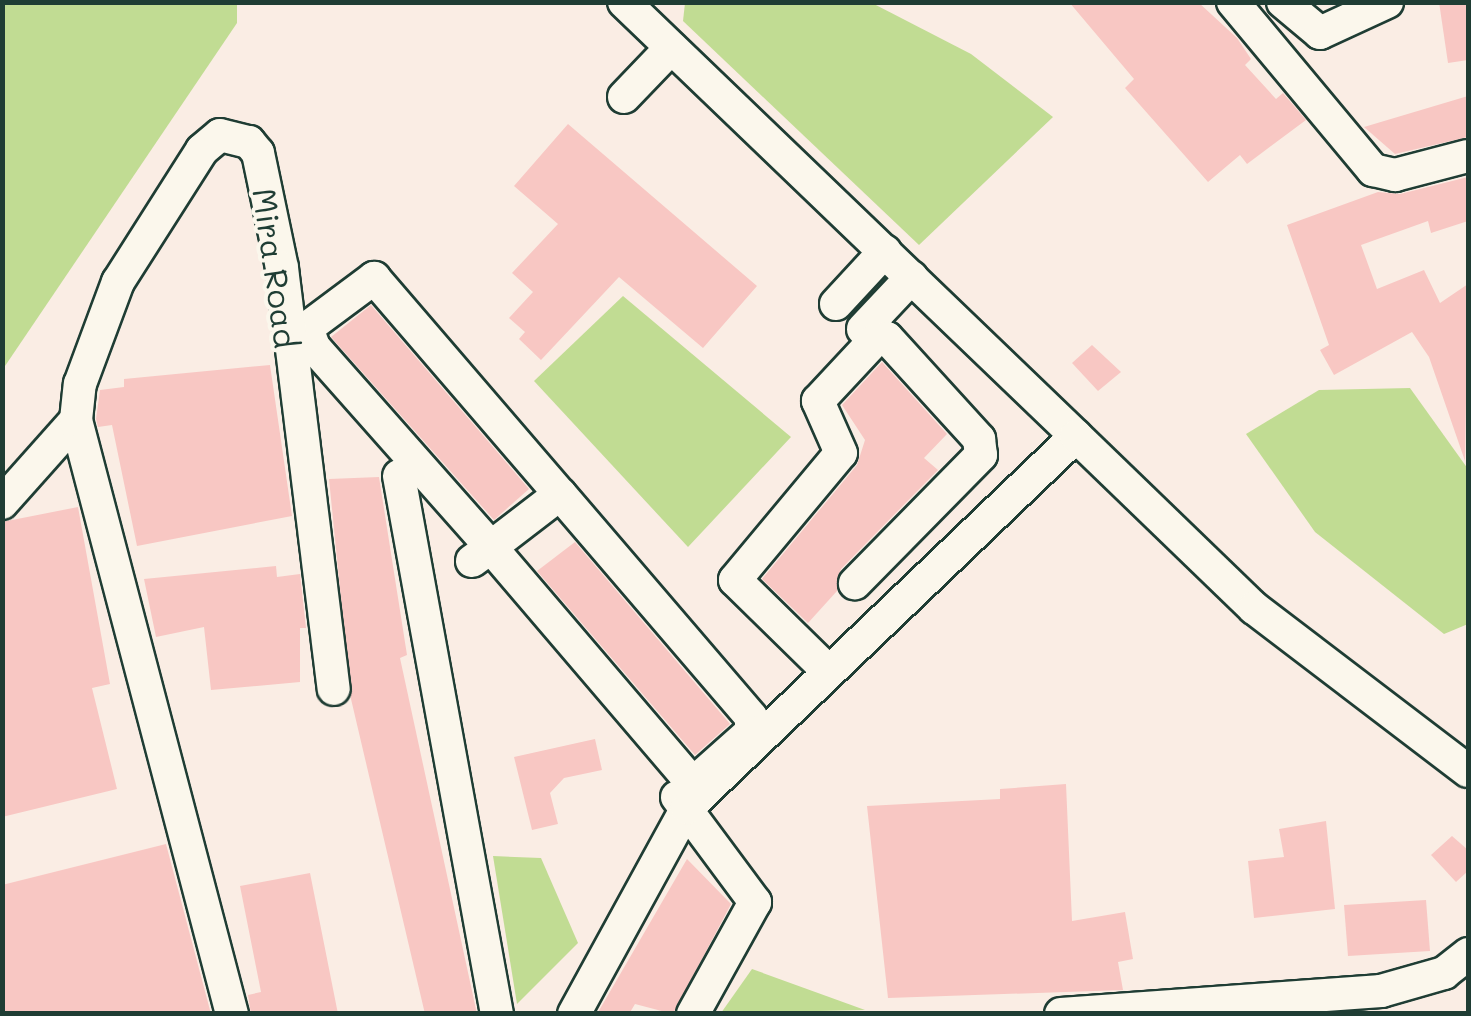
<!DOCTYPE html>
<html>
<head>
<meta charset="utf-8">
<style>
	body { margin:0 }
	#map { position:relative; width:1471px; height:1016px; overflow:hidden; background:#faede4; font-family:Mali,sans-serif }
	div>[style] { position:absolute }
	.green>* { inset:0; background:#c1dc93 }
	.building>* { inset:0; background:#f8c7c3 }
	.roads { filter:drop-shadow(2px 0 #1f3d34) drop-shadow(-2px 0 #1f3d34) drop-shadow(0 2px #1f3d34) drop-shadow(0 -2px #1f3d34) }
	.minor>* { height:32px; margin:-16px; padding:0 16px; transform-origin:16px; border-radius:16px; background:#fbf7ec }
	span { translate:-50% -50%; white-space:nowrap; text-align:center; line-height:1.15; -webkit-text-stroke:8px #fbf7ec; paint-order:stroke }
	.street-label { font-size:32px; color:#1f3d34 }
	.frame { position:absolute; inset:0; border:5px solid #1f3d34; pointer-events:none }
</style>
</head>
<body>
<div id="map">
	<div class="green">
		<div style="clip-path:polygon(3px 2px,237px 3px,237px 23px,3px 369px)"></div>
		<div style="clip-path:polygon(685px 3px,872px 3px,971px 54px,1053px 117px,919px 245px,683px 21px)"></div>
		<div style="clip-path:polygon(623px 296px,791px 437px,688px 547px,534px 381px)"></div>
		<div style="clip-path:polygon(1410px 388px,1468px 469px,1468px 624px,1444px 634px,1315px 532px,1246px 434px,1319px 390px)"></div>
		<div style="clip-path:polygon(493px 856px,541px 858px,578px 943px,517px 1004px)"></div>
		<div style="clip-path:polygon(752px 969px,865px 1010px,721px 1013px)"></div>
	</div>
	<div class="building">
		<div style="clip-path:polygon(1069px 2px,1198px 2px,1237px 38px,1251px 59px,1245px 65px,1276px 99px,1283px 93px,1306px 120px,1247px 164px,1240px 155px,1208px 182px,1125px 88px,1134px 79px)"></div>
		<div style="clip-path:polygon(1439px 2px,1468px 2px,1468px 60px,1448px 63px)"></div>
		<div style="clip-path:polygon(1468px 96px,1468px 137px,1395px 154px,1364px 127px)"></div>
		<div style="clip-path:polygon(568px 124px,757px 286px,703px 348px,619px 277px,541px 360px,519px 339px,525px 332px,509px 318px,533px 292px,512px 273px,558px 224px,514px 186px)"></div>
		<div style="clip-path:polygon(1468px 177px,1468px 221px,1431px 233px,1428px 221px,1361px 245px,1377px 289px,1424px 270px,1440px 303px,1468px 284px,1465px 461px,1429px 357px,1412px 332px,1334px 375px,1320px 350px,1329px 345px,1287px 225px,1378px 192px,1400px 194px)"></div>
		<div style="clip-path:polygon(371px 305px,529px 489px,494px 520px,331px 337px)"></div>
		<div style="clip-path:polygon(1092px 345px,1121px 372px,1098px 391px,1072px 363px)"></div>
		<div style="clip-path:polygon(882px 362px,947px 434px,924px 458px,938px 470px,841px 569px,837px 591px,808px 623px,762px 579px,857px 465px,865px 440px,842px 405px)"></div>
		<div style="clip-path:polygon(270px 365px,292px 516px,137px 546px,112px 425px,98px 427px,96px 419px,100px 390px,124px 387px,124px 379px)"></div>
		<div style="clip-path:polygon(379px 477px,407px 655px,400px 658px,477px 1014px,425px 1014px,351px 699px,329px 479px)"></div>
		<div style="clip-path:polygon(78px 507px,110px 684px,92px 688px,117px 789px,2px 817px,2px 522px)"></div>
		<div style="clip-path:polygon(575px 542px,730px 724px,695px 755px,537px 571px)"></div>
		<div style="clip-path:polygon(276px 566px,277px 577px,300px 574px,306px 628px,300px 628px,300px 682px,211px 690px,204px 627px,156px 637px,144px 579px)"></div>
		<div style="clip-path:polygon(595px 739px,602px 770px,564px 778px,550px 793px,558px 824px,532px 830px,514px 757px)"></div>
		<div style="clip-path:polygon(1066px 784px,1072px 921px,1125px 912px,1133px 959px,1118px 962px,1123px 990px,888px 998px,867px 806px,1000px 799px,1000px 789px)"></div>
		<div style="clip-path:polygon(1326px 821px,1335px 909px,1254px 918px,1248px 861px,1284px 857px,1279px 829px)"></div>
		<div style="clip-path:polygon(1452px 836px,1468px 850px,1468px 871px,1456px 882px,1431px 855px)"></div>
		<div style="clip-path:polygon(166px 844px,211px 1014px,2px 1014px,2px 885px)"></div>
		<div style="clip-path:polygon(687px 859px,731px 904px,673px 1014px,635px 1004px,629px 1014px,597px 1014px)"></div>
		<div style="clip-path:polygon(310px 873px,338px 1014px,251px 1014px,248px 995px,261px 992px,240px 886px)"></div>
		<div style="clip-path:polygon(1426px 900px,1430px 951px,1348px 956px,1344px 905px)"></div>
	</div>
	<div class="roads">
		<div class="minor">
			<div style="left:624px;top:2px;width:627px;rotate:43.84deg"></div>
			<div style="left:1233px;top:2px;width:219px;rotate:50.2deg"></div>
			<div style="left:1373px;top:170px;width:23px;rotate:13deg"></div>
			<div style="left:1395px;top:175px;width:75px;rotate:-14.6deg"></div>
			<div style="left:1283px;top:2px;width:48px;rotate:40deg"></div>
			<div style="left:1320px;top:33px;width:74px;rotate:-24.8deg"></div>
			<div style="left:624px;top:97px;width:68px;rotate:-46.2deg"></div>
			<div style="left:836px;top:304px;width:72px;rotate:-47.2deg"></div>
			<div style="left:863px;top:329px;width:71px;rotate:-46.7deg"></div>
			<div style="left:399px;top:476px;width:547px;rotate:79.68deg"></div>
			<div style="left:2px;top:503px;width:111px;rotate:-48.3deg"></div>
			<div style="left:472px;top:561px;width:24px;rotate:-36deg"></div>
			<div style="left:491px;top:547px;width:87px;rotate:-37.5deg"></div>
			<div style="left:560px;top:494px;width:294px;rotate:49.4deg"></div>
			<div style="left:751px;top:717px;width:15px;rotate:90deg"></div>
			<div style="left:751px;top:732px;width:71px;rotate:138.4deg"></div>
			<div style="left:698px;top:779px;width:10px;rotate:-174deg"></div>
			<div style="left:688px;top:778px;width:304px;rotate:-130.5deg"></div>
			<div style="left:491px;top:547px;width:267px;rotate:-131.5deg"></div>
			<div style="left:314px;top:347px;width:20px;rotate:-110deg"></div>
			<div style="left:307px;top:328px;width:84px;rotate:-36.7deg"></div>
			<div style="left:374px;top:278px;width:285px;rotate:49.3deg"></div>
			<div style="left:828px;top:671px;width:130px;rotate:-135.6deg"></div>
			<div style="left:735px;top:580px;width:165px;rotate:-50.2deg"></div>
			<div style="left:841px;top:453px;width:57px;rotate:-113.9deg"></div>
			<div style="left:818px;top:401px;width:82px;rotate:-47deg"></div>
			<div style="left:874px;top:341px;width:13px;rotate:-13deg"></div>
			<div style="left:887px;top:338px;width:137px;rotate:47.7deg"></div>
			<div style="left:979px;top:439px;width:16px;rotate:83deg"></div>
			<div style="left:981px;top:455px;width:180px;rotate:134.5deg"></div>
			<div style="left:677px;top:797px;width:131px;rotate:53.4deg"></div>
			<div style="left:755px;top:902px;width:128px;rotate:119deg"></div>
			<div style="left:232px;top:1014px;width:614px;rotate:-104.72deg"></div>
			<div style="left:76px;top:420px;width:36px;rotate:-84deg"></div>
			<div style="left:80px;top:384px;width:109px;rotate:-69.6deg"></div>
			<div style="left:118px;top:282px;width:156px;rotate:-57.5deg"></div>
			<div style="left:202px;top:150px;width:23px;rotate:-40deg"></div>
			<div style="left:220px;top:135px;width:30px;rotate:14deg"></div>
			<div style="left:249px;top:142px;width:14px;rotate:51deg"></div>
			<div style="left:258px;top:153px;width:117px;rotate:78.2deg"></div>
			<div style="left:282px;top:268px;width:424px;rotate:83deg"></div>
			<div style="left:574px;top:1014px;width:235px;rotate:-61.3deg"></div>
			<div style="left:687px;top:808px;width:538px;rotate:-43.72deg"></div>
			<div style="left:1076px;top:436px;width:248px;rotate:44deg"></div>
			<div style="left:1254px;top:608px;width:269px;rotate:37.3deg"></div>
			<div style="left:1061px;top:1014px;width:321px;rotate:-4.1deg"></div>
			<div style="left:1381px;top:991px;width:66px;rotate:-15.9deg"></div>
			<div style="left:1444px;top:973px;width:31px;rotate:-38deg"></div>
		</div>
	</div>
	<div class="street-label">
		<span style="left:276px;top:268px;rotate:82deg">Mira Road</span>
	</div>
	<div class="frame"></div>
</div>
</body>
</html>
